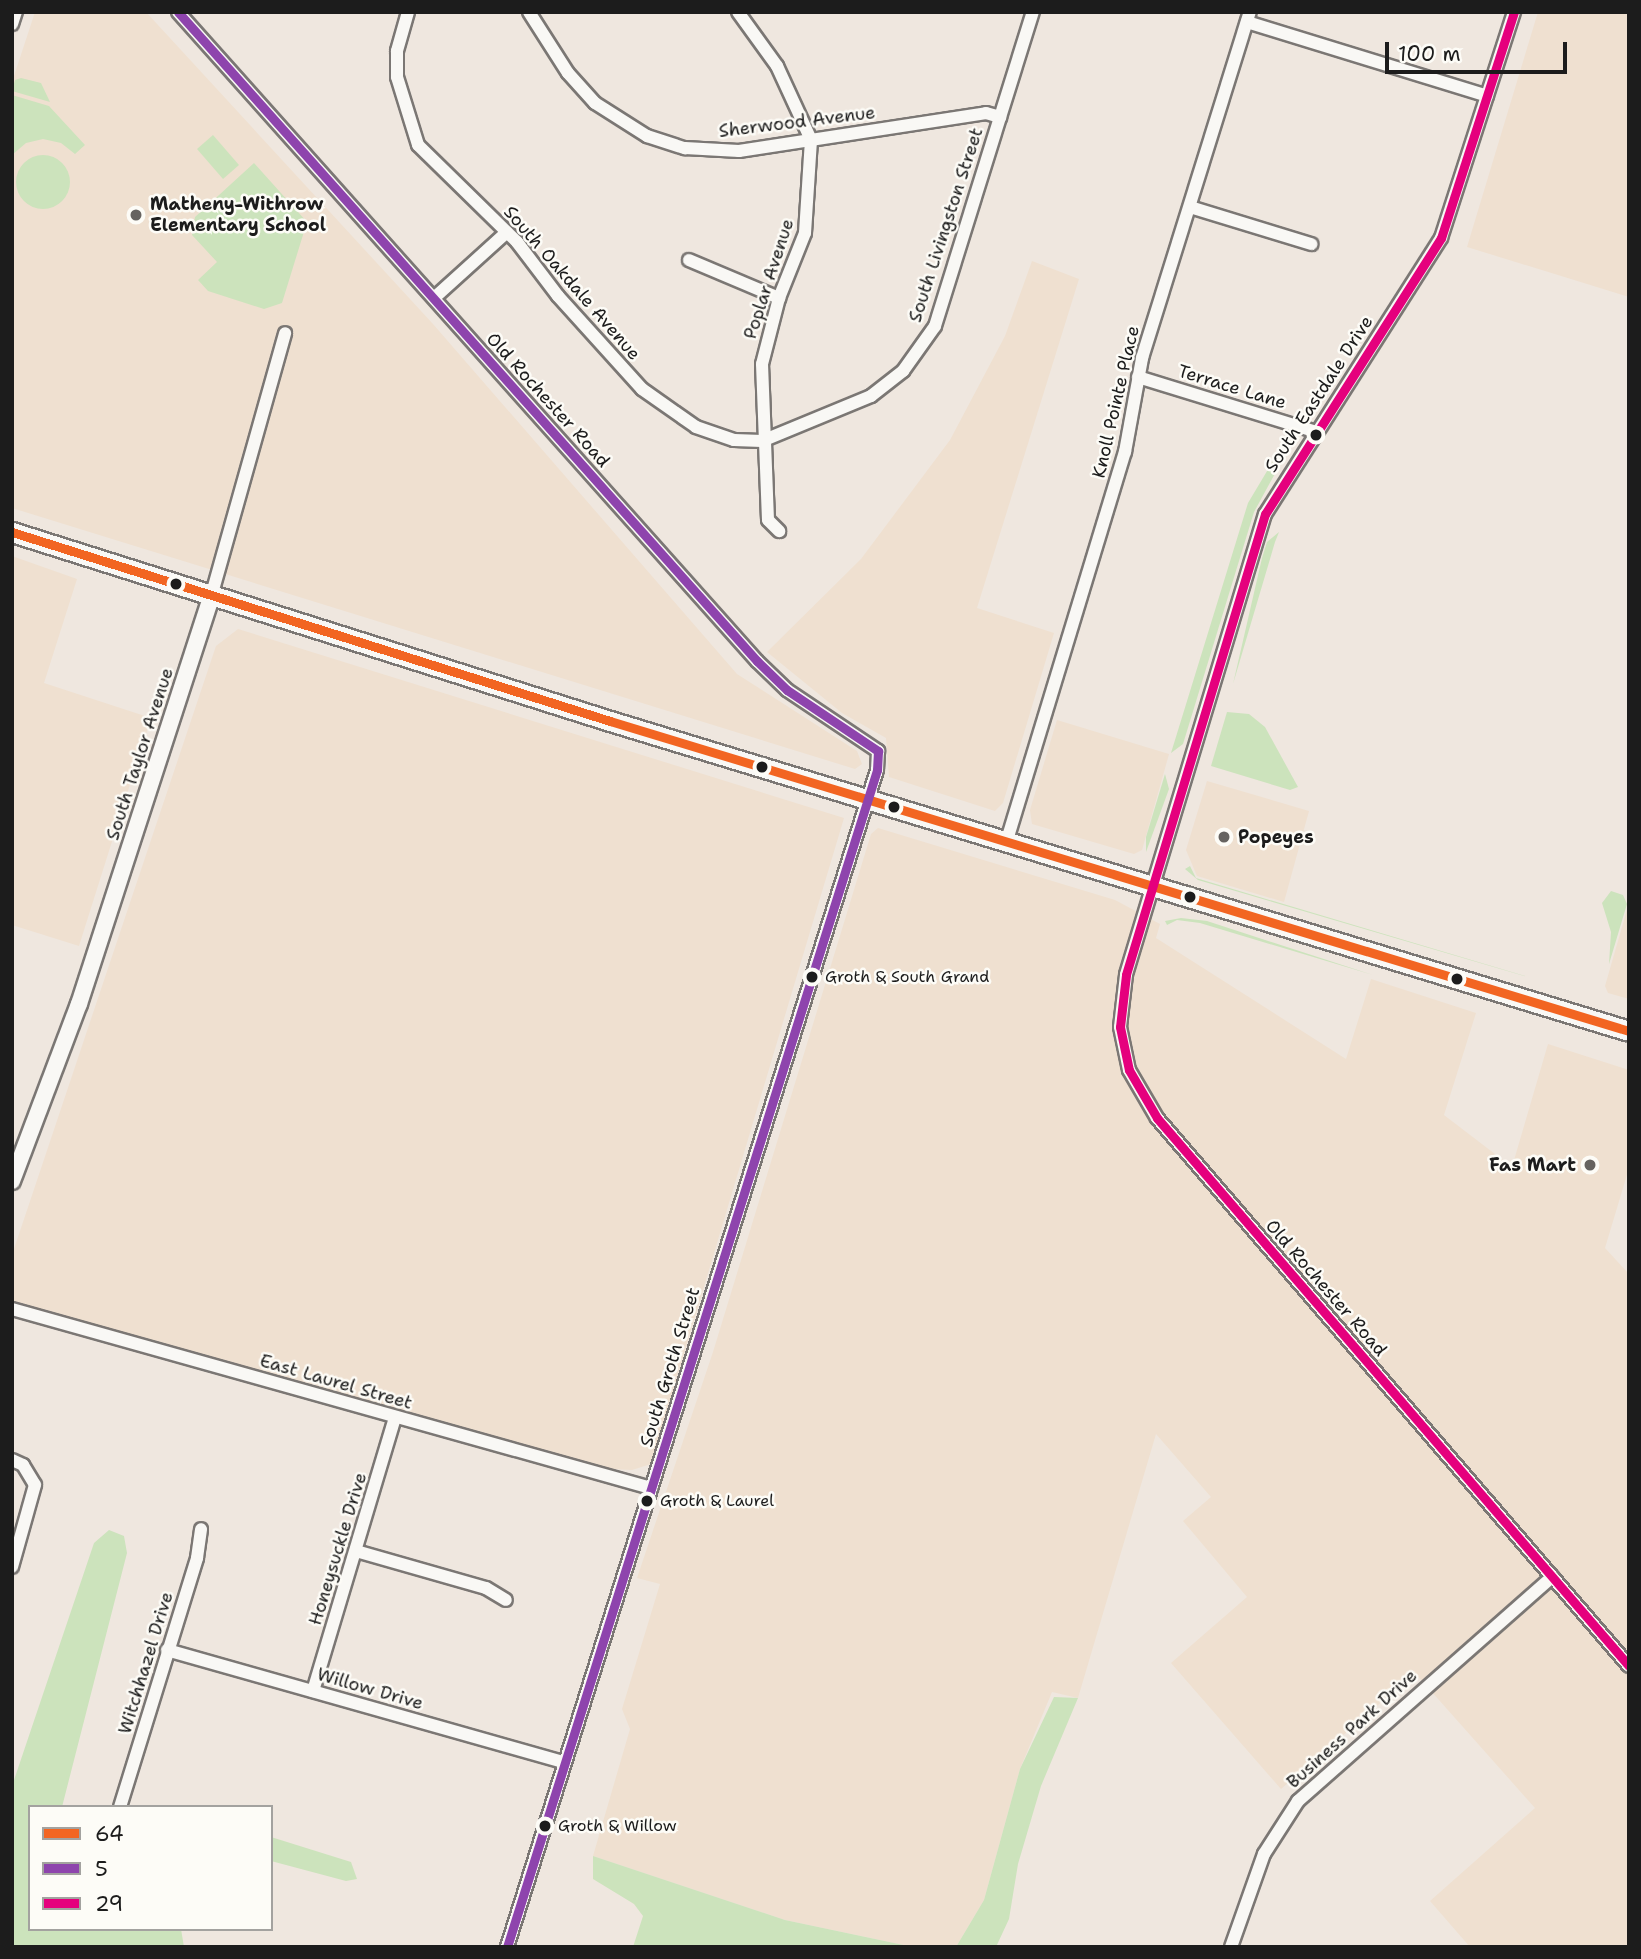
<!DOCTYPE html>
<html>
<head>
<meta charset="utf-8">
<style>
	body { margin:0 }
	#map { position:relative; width:1641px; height:1959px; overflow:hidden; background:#efe7df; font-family:"Shantell Sans",sans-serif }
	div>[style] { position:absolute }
	.built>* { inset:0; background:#efe0d0 }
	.green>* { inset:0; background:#cce3bc }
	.round { border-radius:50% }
	.roads { filter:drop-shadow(2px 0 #7b7774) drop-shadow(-2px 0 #7b7774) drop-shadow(0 2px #7b7774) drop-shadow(0 -2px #7b7774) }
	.minor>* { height:12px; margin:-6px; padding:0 6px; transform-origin:6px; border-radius:6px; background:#f9f8f5 }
	.tertiary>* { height:16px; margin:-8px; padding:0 8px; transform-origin:8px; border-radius:8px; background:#f9f8f5 }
	.secondary>* { height:19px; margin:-9.5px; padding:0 9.5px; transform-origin:9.5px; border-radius:9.5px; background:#f9f8f5 }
	.bus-1>* { height:9px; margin:-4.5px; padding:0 4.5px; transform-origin:4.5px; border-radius:4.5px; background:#f26522 }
	.bus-2>* { height:9px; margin:-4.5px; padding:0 4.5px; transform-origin:4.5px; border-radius:4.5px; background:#8e44ad }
	.bus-3>* { height:9px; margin:-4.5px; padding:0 4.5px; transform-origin:4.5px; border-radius:4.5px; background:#e5007d }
	.dots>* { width:19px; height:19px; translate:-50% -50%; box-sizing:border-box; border:4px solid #fdfcf7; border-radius:50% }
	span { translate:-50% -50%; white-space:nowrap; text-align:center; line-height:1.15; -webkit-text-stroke:5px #fdfcf7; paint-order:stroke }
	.bus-label { font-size:16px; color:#1c1c1c }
	.left { translate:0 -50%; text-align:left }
	.street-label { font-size:18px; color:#1c1c1c }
	.poi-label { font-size:18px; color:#1c1c1c; font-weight:700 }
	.right { translate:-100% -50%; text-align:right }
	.frame { position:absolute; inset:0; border:14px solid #1c1c1c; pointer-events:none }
	.legend { position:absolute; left:28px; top:1805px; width:245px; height:126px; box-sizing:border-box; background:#fdfcf7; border:2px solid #a3a29f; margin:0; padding:9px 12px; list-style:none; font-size:21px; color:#1c1c1c }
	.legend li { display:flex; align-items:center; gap:14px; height:35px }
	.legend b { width:35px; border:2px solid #a3a29f }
	.scale { position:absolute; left:1385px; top:42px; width:182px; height:32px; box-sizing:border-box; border:4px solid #1c1c1c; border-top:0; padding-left:9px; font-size:21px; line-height:24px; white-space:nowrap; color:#1c1c1c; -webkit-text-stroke:5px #fdfcf7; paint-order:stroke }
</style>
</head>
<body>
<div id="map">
	<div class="built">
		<div style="clip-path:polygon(35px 12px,146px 12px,433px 324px,737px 674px,857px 751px,862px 764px,855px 769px,12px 508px,12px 82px)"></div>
		<div style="clip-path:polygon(1538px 12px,1629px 12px,1629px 297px,1467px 247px)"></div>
		<div style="clip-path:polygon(1032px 261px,1079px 279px,977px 608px,1054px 633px,1003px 803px,995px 811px,889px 777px,886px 738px,842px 713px,767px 652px,861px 559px,950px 440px,1005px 336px)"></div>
		<div style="clip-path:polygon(12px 556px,77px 579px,44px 683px,151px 718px,79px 946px,12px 925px)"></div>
		<div style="clip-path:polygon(238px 629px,844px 818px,651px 1464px,632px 1470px,612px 1469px,12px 1301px,12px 1255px,216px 646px)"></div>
		<div style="clip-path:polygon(1057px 720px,1169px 754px,1142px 850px,1134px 854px,1032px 824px,1030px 810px)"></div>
		<div style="clip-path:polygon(1207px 781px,1309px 811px,1284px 902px,1197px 876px,1186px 850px)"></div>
		<div style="clip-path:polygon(878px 828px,1115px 900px,1160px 924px,1156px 938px,1346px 1059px,1371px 979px,1476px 1013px,1444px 1115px,1512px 1167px,1548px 1044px,1629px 1070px,1629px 1168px,1605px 1248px,1629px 1274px,1629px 1947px,1470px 1947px,1430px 1901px,1535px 1808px,1415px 1673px,1281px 1789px,1171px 1663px,1247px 1597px,1183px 1521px,1211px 1497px,1156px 1434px,1078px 1698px,1052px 1692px,1020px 1769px,984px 1900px,956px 1947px,913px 1947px,785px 1920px,593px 1856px,630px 1729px,622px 1709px,660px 1584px,637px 1578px,713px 1352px,871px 834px)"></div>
		<div style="clip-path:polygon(1629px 903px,1629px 999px,1608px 993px,1605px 986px)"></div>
	</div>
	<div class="green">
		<div style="clip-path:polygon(21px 78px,41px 83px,50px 102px,12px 91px,15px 80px)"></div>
		<div style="clip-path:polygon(12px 95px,49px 106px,85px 145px,75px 154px,61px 143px,43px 139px,26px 143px,12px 155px)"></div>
		<div style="clip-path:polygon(213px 135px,239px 165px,223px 179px,197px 149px)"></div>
		<div class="round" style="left:16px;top:155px;width:54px;height:54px"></div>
		<div style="clip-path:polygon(254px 163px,307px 222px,282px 303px,264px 309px,208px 291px,198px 280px,217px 262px,192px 235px,195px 217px)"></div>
		<div style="clip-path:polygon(1288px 436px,1289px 448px,1254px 512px,1183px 744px,1171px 753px,1248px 503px)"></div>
		<div style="clip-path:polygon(1279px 532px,1275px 542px,1233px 684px,1262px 558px,1267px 542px)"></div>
		<div style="clip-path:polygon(1227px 712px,1249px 714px,1265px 727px,1298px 787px,1290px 790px,1211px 766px)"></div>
		<div style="clip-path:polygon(1165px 774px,1169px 789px,1146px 852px,1146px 837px)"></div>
		<div style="clip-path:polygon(1190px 866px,1196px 878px,1545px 982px,1198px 880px,1185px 869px)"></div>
		<div style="clip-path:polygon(1611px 891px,1623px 895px,1627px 904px,1609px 964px,1611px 932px,1602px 903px)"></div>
		<div style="clip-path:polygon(1181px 918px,1207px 921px,1373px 975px,1200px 923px,1177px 920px,1167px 925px,1165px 921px)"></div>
		<div style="clip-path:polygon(109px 1530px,124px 1536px,127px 1553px,62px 1807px,30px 1807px,30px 1929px,181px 1929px,184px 1947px,12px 1947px,12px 1786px,94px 1543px)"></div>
		<div style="clip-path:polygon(1054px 1697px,1078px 1698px,1041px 1786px,1018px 1864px,1009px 1919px,996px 1947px,956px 1947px,984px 1900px,1020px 1769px)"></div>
		<div style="clip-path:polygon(271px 1837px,351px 1862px,357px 1879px,346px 1881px,271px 1861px)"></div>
		<div style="clip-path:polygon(593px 1856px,785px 1920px,913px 1947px,633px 1947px,643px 1916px,634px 1904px,593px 1879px)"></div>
	</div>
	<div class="roads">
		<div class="minor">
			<div style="left:178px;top:12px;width:870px;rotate:48.26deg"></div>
			<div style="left:757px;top:661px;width:42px;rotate:44deg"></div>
			<div style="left:787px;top:690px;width:110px;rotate:33.8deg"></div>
			<div style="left:878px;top:751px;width:19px;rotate:93deg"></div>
			<div style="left:877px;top:770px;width:1234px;rotate:107.45deg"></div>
			<div style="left:408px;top:12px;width:41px;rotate:105.8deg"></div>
			<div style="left:397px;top:51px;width:26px;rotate:90deg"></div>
			<div style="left:397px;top:77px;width:71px;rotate:72.8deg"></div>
			<div style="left:418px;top:145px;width:139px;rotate:44.4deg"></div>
			<div style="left:517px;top:242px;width:68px;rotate:52.8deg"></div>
			<div style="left:558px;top:296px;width:125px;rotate:47.9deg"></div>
			<div style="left:642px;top:389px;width:66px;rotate:35.1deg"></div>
			<div style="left:696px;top:427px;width:40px;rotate:18.9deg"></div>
			<div style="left:734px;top:440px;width:28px;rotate:2deg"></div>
			<div style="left:762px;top:441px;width:118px;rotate:-22.4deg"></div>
			<div style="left:871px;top:396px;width:41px;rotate:-38deg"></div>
			<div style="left:903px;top:371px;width:55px;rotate:-54.6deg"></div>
			<div style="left:935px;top:326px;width:329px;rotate:-72.7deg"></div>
			<div style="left:529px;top:12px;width:72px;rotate:57.4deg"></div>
			<div style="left:568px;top:73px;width:40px;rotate:48deg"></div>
			<div style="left:595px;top:103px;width:62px;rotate:32.4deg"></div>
			<div style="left:647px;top:136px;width:40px;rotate:18deg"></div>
			<div style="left:685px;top:148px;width:54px;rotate:3.2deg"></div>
			<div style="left:739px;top:151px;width:250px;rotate:-8.7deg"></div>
			<div style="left:986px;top:113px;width:15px;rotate:16deg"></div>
			<div style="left:738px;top:12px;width:67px;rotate:54.2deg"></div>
			<div style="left:777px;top:66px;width:81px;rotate:65.3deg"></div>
			<div style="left:811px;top:140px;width:93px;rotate:93.7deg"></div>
			<div style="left:805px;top:233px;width:70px;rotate:111.8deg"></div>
			<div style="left:779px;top:298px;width:68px;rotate:104.4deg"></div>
			<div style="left:762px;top:364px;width:156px;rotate:87.8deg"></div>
			<div style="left:768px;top:520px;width:16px;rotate:45deg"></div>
			<div style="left:1514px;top:12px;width:237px;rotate:107.9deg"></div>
			<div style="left:1441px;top:238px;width:327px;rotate:122.5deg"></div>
			<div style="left:1265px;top:514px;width:481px;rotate:106.8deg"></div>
			<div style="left:1126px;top:975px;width:52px;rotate:96.6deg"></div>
			<div style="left:1120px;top:1027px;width:44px;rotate:78.2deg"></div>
			<div style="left:1129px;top:1070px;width:56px;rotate:59.7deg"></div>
			<div style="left:1157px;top:1118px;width:723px;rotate:49.26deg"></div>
			<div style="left:1247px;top:22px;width:251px;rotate:17.1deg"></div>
			<div style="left:12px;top:24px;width:13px;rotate:-72deg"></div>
			<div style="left:1190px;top:207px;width:127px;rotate:17deg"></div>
			<div style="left:689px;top:260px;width:98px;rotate:22.9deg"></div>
			<div style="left:434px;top:298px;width:98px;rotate:-42.1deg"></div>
			<div style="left:1138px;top:377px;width:184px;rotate:17.1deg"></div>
			<div style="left:211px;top:597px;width:274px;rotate:-74.3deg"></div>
			<div style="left:1007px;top:840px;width:406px;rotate:-73.1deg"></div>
			<div style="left:1125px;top:452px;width:96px;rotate:-79.7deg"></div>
			<div style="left:1142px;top:358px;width:362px;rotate:-72.7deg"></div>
			<div style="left:12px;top:1309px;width:664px;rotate:15.65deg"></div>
			<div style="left:12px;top:1460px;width:12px;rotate:24deg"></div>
			<div style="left:23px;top:1465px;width:23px;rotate:59deg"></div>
			<div style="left:35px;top:1485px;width:85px;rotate:105.7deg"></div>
			<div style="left:356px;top:1551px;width:135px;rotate:15.9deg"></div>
			<div style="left:486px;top:1588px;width:23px;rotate:31deg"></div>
			<div style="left:167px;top:1650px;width:412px;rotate:15.8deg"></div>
			<div style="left:313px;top:1691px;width:286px;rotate:-73.3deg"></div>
			<div style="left:120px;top:1807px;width:261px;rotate:-72.8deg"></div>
			<div style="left:197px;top:1558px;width:29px;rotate:-82deg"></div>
			<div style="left:1231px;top:1947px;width:99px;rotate:-70.5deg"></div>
			<div style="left:1264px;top:1854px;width:63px;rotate:-57.3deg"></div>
			<div style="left:1298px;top:1801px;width:339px;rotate:-41.4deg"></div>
		</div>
		<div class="tertiary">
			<div style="left:12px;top:1181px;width:189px;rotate:-69.3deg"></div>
			<div style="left:79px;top:1004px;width:428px;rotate:-72deg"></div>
		</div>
		<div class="secondary">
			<div style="left:12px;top:532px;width:627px;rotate:17.54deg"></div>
			<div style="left:610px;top:721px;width:1065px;rotate:16.92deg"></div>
		</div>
	</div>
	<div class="bus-1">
		<div style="left:12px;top:532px;width:627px;rotate:17.54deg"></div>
		<div style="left:610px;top:721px;width:1065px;rotate:16.92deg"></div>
	</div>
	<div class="bus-2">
		<div style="left:178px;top:12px;width:870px;rotate:48.26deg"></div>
		<div style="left:757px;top:661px;width:42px;rotate:44deg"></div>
		<div style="left:787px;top:690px;width:110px;rotate:33.8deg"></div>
		<div style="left:878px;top:751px;width:19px;rotate:93deg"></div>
		<div style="left:877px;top:770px;width:1234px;rotate:107.45deg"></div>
	</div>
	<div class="bus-3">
		<div style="left:1514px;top:12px;width:237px;rotate:107.9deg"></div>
		<div style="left:1441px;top:238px;width:327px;rotate:122.5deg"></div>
		<div style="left:1265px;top:514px;width:481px;rotate:106.8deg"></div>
		<div style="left:1126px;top:975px;width:52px;rotate:96.6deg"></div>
		<div style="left:1120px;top:1027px;width:44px;rotate:78.2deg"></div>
		<div style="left:1129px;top:1070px;width:56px;rotate:59.7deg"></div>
		<div style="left:1157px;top:1118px;width:723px;rotate:49.26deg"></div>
	</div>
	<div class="dots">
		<div style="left:136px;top:215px;background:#666360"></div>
		<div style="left:1316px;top:435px;background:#1c1c1c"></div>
		<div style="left:176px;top:584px;background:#1c1c1c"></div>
		<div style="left:762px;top:767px;background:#1c1c1c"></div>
		<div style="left:894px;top:807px;background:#1c1c1c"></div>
		<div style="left:1224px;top:837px;background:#666360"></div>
		<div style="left:1190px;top:897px;background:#1c1c1c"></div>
		<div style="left:812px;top:977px;background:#1c1c1c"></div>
		<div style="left:1457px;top:979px;background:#1c1c1c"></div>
		<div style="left:1590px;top:1165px;background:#666360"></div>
		<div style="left:647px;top:1501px;background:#1c1c1c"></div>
		<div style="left:545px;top:1826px;background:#1c1c1c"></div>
	</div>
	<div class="bus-label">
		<span class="left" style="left:825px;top:977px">Groth &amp; South Grand</span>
		<span class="left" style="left:660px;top:1501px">Groth &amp; Laurel</span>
		<span class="left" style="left:558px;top:1826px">Groth &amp; Willow</span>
	</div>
	<div class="street-label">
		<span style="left:797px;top:122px;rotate:-7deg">Sherwood Avenue</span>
		<span style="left:946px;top:225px;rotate:-72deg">South Livingston Street</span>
		<span style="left:769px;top:279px;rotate:-72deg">Poplar Avenue</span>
		<span style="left:572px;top:283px;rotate:49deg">South Oakdale Avenue</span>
		<span style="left:1232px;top:387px;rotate:17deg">Terrace Lane</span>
		<span style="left:1319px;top:394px;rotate:-57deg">South Eastdale Drive</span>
		<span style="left:548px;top:400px;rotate:48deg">Old Rochester Road</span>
		<span style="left:1116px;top:402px;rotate:-77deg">Knoll Pointe Place</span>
		<span style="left:140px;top:754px;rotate:-72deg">South Taylor Avenue</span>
		<span style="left:1326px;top:1288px;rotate:49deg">Old Rochester Road</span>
		<span style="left:670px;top:1367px;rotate:-73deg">South Groth Street</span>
		<span style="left:336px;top:1382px;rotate:16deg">East Laurel Street</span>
		<span style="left:338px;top:1549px;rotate:-73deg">Honeysuckle Drive</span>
		<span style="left:146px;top:1663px;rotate:-73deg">Witchhazel Drive</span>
		<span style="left:370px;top:1689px;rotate:16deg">Willow Drive</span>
		<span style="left:1352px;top:1729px;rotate:-42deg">Business Park Drive</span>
	</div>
	<div class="poi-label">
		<span class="left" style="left:150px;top:215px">Matheny-Withrow<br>Elementary School</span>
		<span class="left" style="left:1238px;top:837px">Popeyes</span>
		<span class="right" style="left:1576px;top:1165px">Fas Mart</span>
	</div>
	<div class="frame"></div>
	<ul class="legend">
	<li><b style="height:9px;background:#f26522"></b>64</li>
	<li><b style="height:9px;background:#8e44ad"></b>5</li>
	<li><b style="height:9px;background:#e5007d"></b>29</li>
	</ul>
	<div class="scale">100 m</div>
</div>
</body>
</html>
